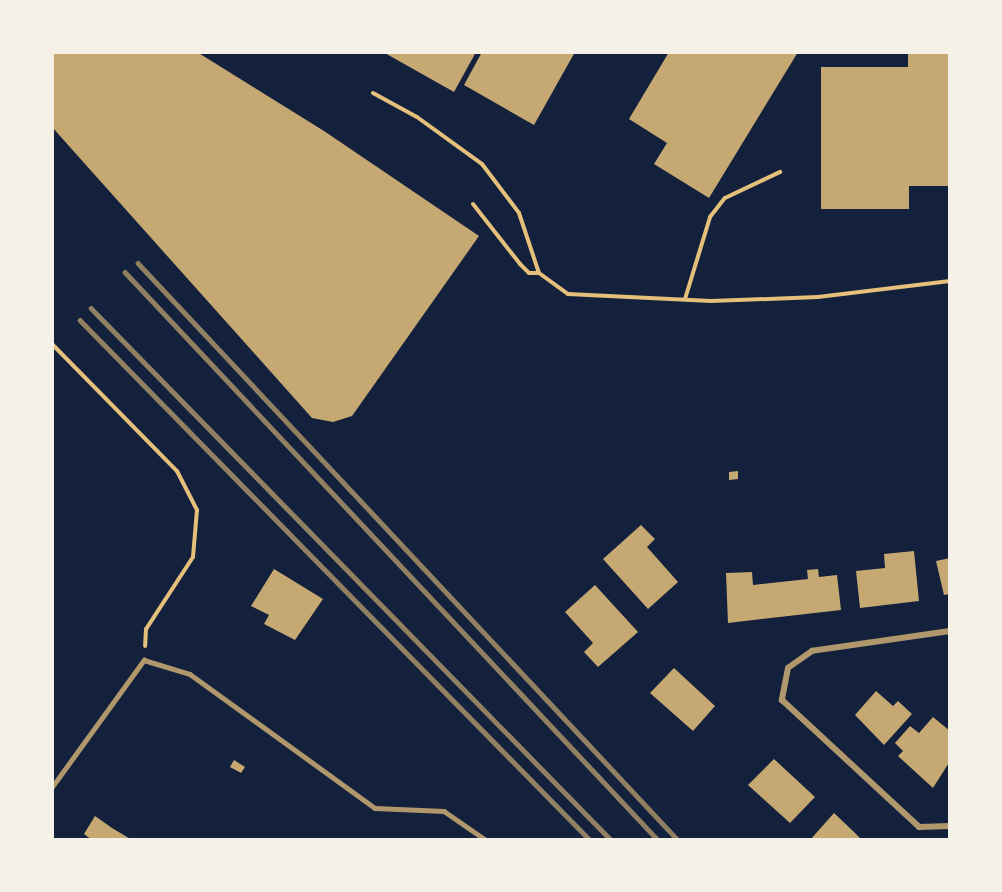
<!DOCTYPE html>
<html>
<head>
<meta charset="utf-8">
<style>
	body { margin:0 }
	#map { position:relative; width:1002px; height:892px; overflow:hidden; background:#14213d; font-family:"Libre Baskerville",serif }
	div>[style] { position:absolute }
	.building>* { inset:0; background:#c6a872 }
	.path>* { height:4px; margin:-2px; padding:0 2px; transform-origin:2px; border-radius:2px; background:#e5c07b }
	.service>* { height:4.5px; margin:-2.25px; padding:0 2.25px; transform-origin:2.25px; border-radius:2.25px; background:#b1986c }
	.minor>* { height:6px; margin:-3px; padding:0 3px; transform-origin:3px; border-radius:3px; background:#b1986c }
	.rail>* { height:4.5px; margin:-2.25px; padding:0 2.25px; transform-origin:2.25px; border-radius:2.25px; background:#918062 }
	span { translate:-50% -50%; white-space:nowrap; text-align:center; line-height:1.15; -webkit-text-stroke:4.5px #f6f1e7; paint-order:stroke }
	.frame { position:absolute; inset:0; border:54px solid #f6f1e7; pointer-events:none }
</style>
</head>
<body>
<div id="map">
	<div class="building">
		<div style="clip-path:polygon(52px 52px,197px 52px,324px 131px,479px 236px,352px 416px,333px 422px,312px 418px,52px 127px)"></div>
		<div style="clip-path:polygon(383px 52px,476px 52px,454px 92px)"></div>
		<div style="clip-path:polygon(482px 52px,575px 52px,534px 125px,464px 85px)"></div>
		<div style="clip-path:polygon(669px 52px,798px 52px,709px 198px,654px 164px,667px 143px,629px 119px)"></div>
		<div style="clip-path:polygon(908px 52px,950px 52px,950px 186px,909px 186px,909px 209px,821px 209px,821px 67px,908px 67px)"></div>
		<div style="clip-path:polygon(738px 471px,738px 479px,729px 480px,729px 472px)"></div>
		<div style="clip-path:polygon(641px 525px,655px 539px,647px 547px,678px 582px,648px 609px,603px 559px)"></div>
		<div style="clip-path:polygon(914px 551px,919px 601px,860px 608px,856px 571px,885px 568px,884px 554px)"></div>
		<div style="clip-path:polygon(950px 558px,950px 594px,944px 595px,936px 561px)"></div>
		<div style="clip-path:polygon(274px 569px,323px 599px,295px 640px,264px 624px,269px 615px,251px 606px)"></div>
		<div style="clip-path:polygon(818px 569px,819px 577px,837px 575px,841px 610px,728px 623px,726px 573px,752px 572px,753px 585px,808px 579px,807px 570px)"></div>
		<div style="clip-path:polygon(595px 585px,638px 632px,598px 667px,584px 652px,593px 643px,565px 612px)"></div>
		<div style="clip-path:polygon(674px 668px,715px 706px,693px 731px,650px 693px)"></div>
		<div style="clip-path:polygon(876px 691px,893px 706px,898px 701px,912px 714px,884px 745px,855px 715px)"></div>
		<div style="clip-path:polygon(933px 717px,950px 731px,950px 761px,933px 788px,898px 756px,903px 751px,895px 743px,910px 726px,919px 733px)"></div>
		<div style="clip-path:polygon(774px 759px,815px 797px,790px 823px,748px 785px)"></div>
		<div style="clip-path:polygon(234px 760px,245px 767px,241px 773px,230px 767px)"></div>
		<div style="clip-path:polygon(834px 813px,853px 831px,862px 840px,810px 840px)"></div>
		<div style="clip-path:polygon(95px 816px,112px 828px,132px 840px,92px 840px,84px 834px)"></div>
	</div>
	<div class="path">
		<div style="left:373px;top:93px;width:50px;rotate:28.6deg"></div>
		<div style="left:417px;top:117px;width:80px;rotate:35.9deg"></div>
		<div style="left:482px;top:164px;width:61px;rotate:52.9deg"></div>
		<div style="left:519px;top:213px;width:63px;rotate:71.6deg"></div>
		<div style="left:539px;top:273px;width:36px;rotate:36deg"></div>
		<div style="left:568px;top:294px;width:143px;rotate:2.8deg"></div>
		<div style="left:711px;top:301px;width:107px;rotate:-2.1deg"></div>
		<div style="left:818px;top:297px;width:133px;rotate:-6.9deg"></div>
		<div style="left:473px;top:204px;width:76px;rotate:51.9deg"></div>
		<div style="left:520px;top:264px;width:13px;rotate:45deg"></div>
		<div style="left:529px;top:273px;width:10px"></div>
		<div style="left:685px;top:299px;width:86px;rotate:-73deg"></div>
		<div style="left:710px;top:217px;width:24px;rotate:-52deg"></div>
		<div style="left:725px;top:198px;width:61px;rotate:-25.3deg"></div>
		<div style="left:52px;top:344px;width:178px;rotate:45.5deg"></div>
		<div style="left:177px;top:471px;width:44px;rotate:62.9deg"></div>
		<div style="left:197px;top:510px;width:47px;rotate:94.9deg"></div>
		<div style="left:193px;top:557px;width:86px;rotate:123.1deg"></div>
		<div style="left:146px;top:629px;width:17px;rotate:93deg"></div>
	</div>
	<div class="service">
		<div style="left:52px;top:787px;width:157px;rotate:-54.1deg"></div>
		<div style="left:144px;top:660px;width:48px;rotate:16.9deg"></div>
		<div style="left:190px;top:674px;width:228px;rotate:35.9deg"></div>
		<div style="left:375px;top:808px;width:69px;rotate:2.5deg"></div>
		<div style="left:444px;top:811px;width:51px;rotate:34.6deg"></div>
	</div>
	<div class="minor">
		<div style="left:950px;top:631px;width:139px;rotate:171.8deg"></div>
		<div style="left:812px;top:651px;width:29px;rotate:145deg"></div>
		<div style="left:788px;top:668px;width:33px;rotate:101deg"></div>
		<div style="left:782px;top:700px;width:187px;rotate:42.8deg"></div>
		<div style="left:919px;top:827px;width:31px;rotate:-2deg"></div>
	</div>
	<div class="rail">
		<div style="left:138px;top:263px;width:790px;rotate:46.9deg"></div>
		<div style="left:125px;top:272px;width:779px;rotate:46.82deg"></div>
		<div style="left:91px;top:308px;width:744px;rotate:45.65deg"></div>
		<div style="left:80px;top:320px;width:728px;rotate:45.56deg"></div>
	</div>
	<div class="frame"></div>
</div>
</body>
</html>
